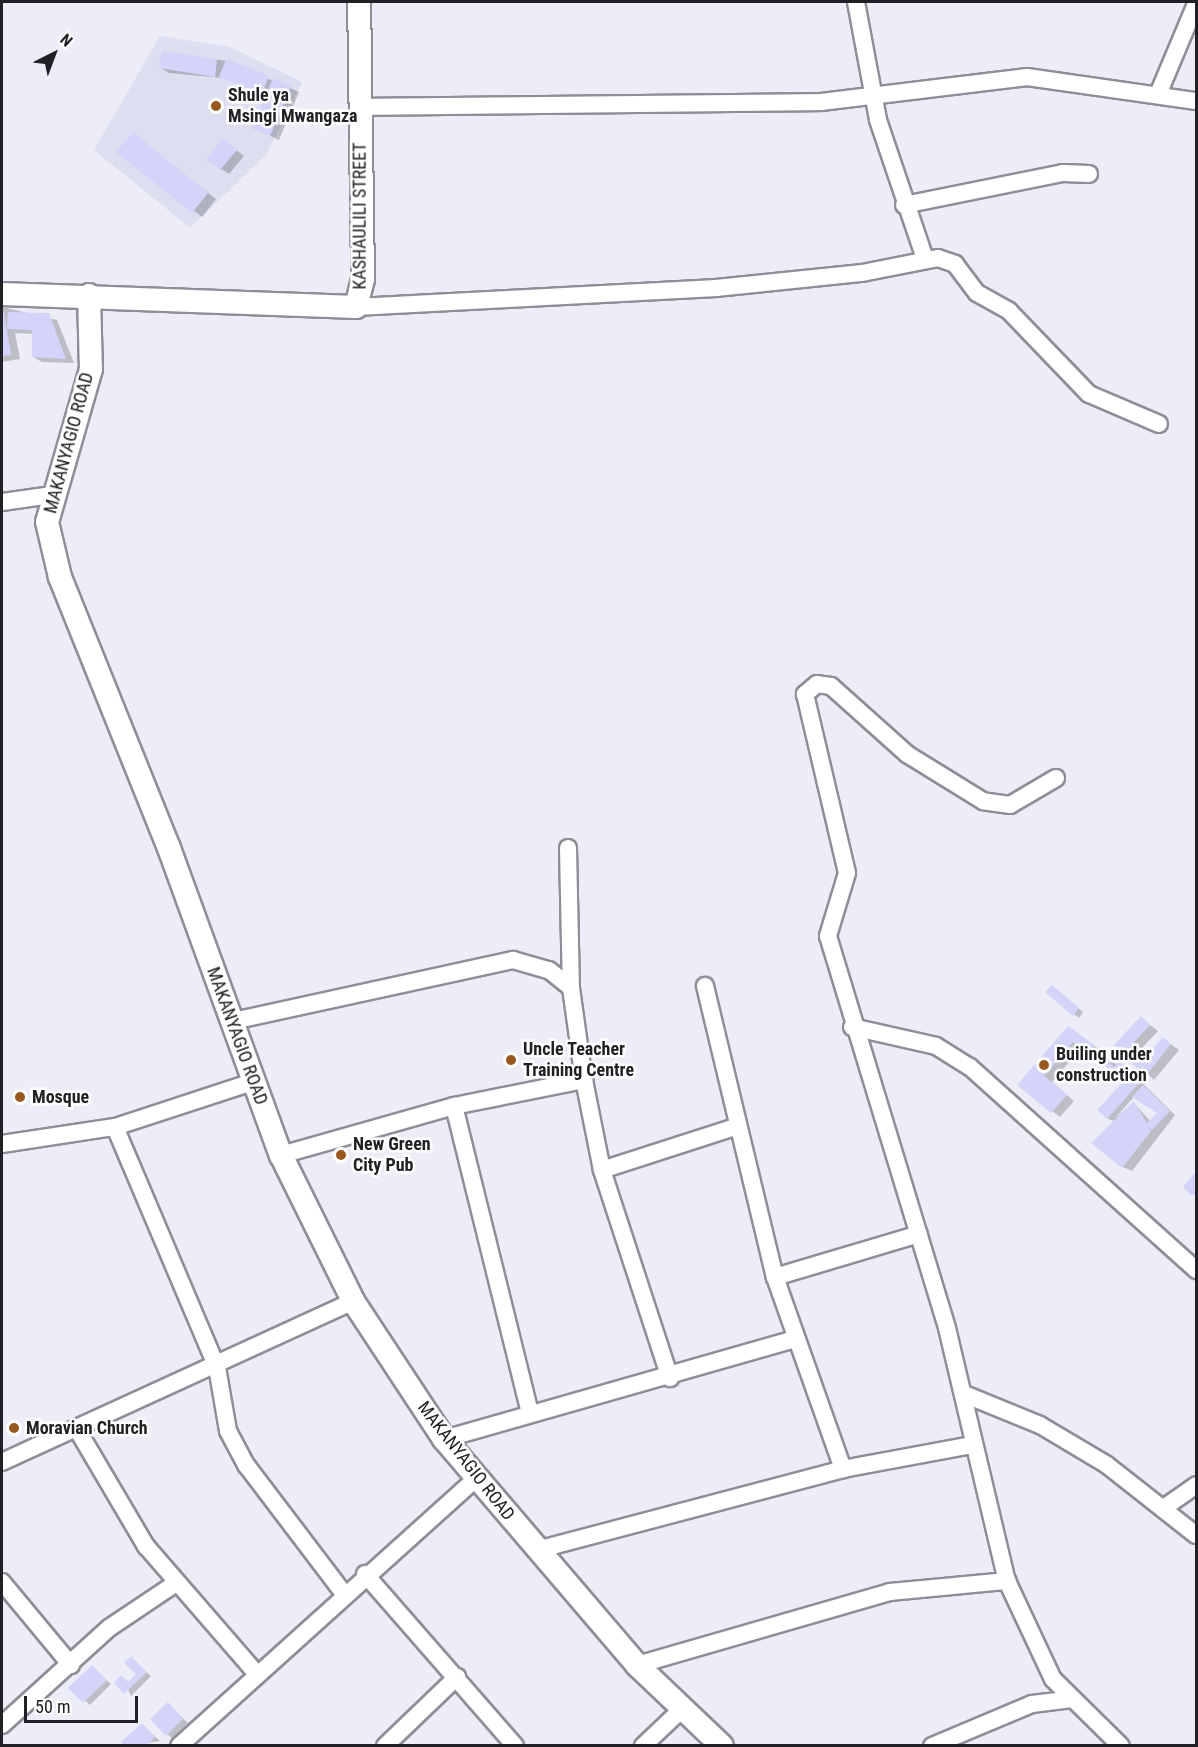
<!DOCTYPE html>
<html>
<head>
<meta charset="utf-8">
<style>
	body { margin:0 }
	#map { position:relative; width:1198px; height:1747px; overflow:hidden; background:#ededf8; font-family:"Roboto Condensed",sans-serif }
	div>[style] { position:absolute }
	.built>* { inset:0; background:#dddeef }
	.shadow>* { inset:0; background:#0003 }
	.building>* { inset:0; background:#d4d4fa }
	.roads { filter:drop-shadow(2px 0 #8d8e97) drop-shadow(-2px 0 #8d8e97) drop-shadow(0 2px #8d8e97) drop-shadow(0 -2px #8d8e97) }
	.street>* { height:16px; margin:-8px; padding:0 8px; transform-origin:8px; border-radius:8px; background:#fff }
	.secondary>* { height:22px; margin:-11px; padding:0 11px; transform-origin:11px; border-radius:11px; background:#fff }
	.dots>* { width:16px; height:16px; translate:-50% -50%; box-sizing:border-box; border:3px solid #fff; border-radius:50% }
	span { translate:-50% -50%; white-space:nowrap; text-align:center; line-height:1.15; -webkit-text-stroke:5px #fff; paint-order:stroke }
	.poi-label { font-size:18px; color:#212125; font-weight:700 }
	.left { translate:0 -50%; text-align:left }
	.street-label { font-size:18px; color:#212125 }
	.frame { position:absolute; inset:0; border:3px solid #212125; pointer-events:none }
	.north { position:absolute; left:24px; top:24px; width:60px; height:60px; -webkit-text-stroke:4px #fff; paint-order:stroke; rotate:42deg; font-size:16px; font-weight:700; line-height:24px; text-align:center; color:#212125 }
	.north::after { content:''; display:block; margin:auto; width:21px; height:27px; background:#212125; clip-path:polygon(50% 0,100% 100%,50% 72%,0 100%) }
	.scale { position:absolute; left:24px; top:1696px; width:114px; height:27px; box-sizing:border-box; border:3px solid #212125; border-top:0; padding-left:8px; font-size:18px; line-height:21px; white-space:nowrap; color:#212125; -webkit-text-stroke:4px #fff; paint-order:stroke }
</style>
</head>
<body>
<div id="map">
	<div class="built">
		<div style="clip-path:polygon(160px 36px,230px 47px,302px 82px,267px 154px,190px 228px,94px 150px)"></div>
	</div>
	<div class="shadow">
		<div style="clip-path:polygon(163px 52px,227px 61px,299px 92px,279px 140px,253px 128px,266px 96px,224px 78px,169px 73px,161px 68px)"></div>
		<div style="clip-path:polygon(133px 134px,216px 199px,202px 217px,118px 152px)"></div>
		<div style="clip-path:polygon(223px 140px,244px 156px,229px 174px,221px 169px)"></div>
		<div style="clip-path:polygon(2px 307px,57px 320px,74px 363px,42px 362px,33px 357px,34px 334px,15px 333px,20px 359px,2px 362px)"></div>
		<div style="clip-path:polygon(1057px 990px,1083px 1012px,1079px 1018px,1074px 1014px)"></div>
		<div style="clip-path:polygon(1141px 1018px,1158px 1031px,1142px 1048px,1149px 1054px,1163px 1039px,1179px 1050px,1154px 1080px,1116px 1045px)"></div>
		<div style="clip-path:polygon(1077px 1033px,1101px 1051px,1096px 1057px,1082px 1047px,1052px 1082px,1074px 1101px,1060px 1117px,1019px 1085px)"></div>
		<div style="clip-path:polygon(evenodd,1106px 1061px,1125px 1066px,1175px 1115px,1132px 1171px,1123px 1167px,1115px 1122px,1107px 1118px,1125px 1082px,1106px 1061px,1134px 1097px,1159px 1113px,1151px 1122px,1134px 1103px,1115px 1118px,1134px 1097px)"></div>
		<div style="clip-path:polygon(1196px 1173px,1196px 1196px,1185px 1187px)"></div>
		<div style="clip-path:polygon(131px 1658px,151px 1676px,131px 1696px,122px 1677px,129px 1683px,138px 1674px)"></div>
		<div style="clip-path:polygon(92px 1667px,111px 1684px,90px 1705px,71px 1688px)"></div>
		<div style="clip-path:polygon(168px 1704px,188px 1723px,172px 1738px,167px 1734px)"></div>
		<div style="clip-path:polygon(142px 1725px,160px 1741px,127px 1746px)"></div>
	</div>
	<div class="building">
		<div style="clip-path:polygon(162px 51px,217px 59px,215px 77px,159px 68px)"></div>
		<div style="clip-path:polygon(226px 59px,269px 76px,262px 94px,219px 77px)"></div>
		<div style="clip-path:polygon(273px 78px,291px 86px,270px 136px,251px 128px)"></div>
		<div style="clip-path:polygon(133px 132px,208px 193px,192px 213px,116px 152px)"></div>
		<div style="clip-path:polygon(223px 138px,237px 150px,220px 170px,206px 159px)"></div>
		<div style="clip-path:polygon(2px 302px,11px 355px,2px 356px)"></div>
		<div style="clip-path:polygon(8px 312px,49px 313px,66px 359px,32px 357px,32px 330px,7px 329px)"></div>
		<div style="clip-path:polygon(1052px 985px,1079px 1008px,1073px 1016px,1045px 992px)"></div>
		<div style="clip-path:polygon(1141px 1016px,1150px 1025px,1134px 1042px,1148px 1054px,1163px 1037px,1171px 1044px,1145px 1077px,1114px 1045px)"></div>
		<div style="clip-path:polygon(1068px 1026px,1094px 1045px,1087px 1054px,1073px 1042px,1044px 1076px,1067px 1095px,1051px 1113px,1017px 1085px)"></div>
		<div style="clip-path:polygon(1105px 1059px,1114px 1067px,1119px 1061px,1141px 1081px,1107px 1119px,1097px 1110px,1123px 1082px,1102px 1063px)"></div>
		<div style="clip-path:polygon(1143px 1085px,1170px 1111px,1152px 1130px,1146px 1124px,1157px 1113px,1132px 1097px)"></div>
		<div style="clip-path:polygon(1134px 1101px,1151px 1131px,1122px 1168px,1091px 1143px)"></div>
		<div style="clip-path:polygon(1196px 1171px,1196px 1191px,1192px 1196px,1183px 1187px)"></div>
		<div style="clip-path:polygon(131px 1656px,147px 1672px,124px 1694px,114px 1683px,121px 1675px,128px 1682px,136px 1674px,124px 1663px)"></div>
		<div style="clip-path:polygon(92px 1665px,107px 1680px,83px 1703px,68px 1688px)"></div>
		<div style="clip-path:polygon(168px 1702px,183px 1719px,166px 1736px,150px 1719px)"></div>
		<div style="clip-path:polygon(142px 1723px,155px 1737px,146px 1746px,125px 1746px,121px 1742px)"></div>
	</div>
	<div class="roads">
		<div class="street">
			<div style="left:856px;top:2px;width:120px;rotate:79.4deg"></div>
			<div style="left:878px;top:120px;width:147px;rotate:71.3deg"></div>
			<div style="left:1159px;top:92px;width:95px;rotate:-67.2deg"></div>
			<div style="left:359px;top:107px;width:462px;rotate:-0.6deg"></div>
			<div style="left:821px;top:102px;width:208px;rotate:-6.9deg"></div>
			<div style="left:1027px;top:77px;width:171px;rotate:8.1deg"></div>
			<div style="left:904px;top:205px;width:162px;rotate:-11.4deg"></div>
			<div style="left:1063px;top:173px;width:26px;rotate:2deg"></div>
			<div style="left:356px;top:307px;width:361px;rotate:-3deg"></div>
			<div style="left:716px;top:288px;width:147px;rotate:-5.9deg"></div>
			<div style="left:862px;top:273px;width:77px;rotate:-11.2deg"></div>
			<div style="left:938px;top:258px;width:18px;rotate:19deg"></div>
			<div style="left:955px;top:264px;width:36px;rotate:53deg"></div>
			<div style="left:977px;top:293px;width:37px;rotate:29deg"></div>
			<div style="left:1009px;top:311px;width:115px;rotate:46.1deg"></div>
			<div style="left:1089px;top:394px;width:76px;rotate:23.2deg"></div>
			<div style="left:2px;top:502px;width:50px;rotate:-8deg"></div>
			<div style="left:1056px;top:778px;width:53px;rotate:149.6deg"></div>
			<div style="left:1010px;top:805px;width:27px;rotate:-172deg"></div>
			<div style="left:983px;top:801px;width:89px;rotate:-148.3deg"></div>
			<div style="left:907px;top:754px;width:102px;rotate:-138.2deg"></div>
			<div style="left:831px;top:686px;width:14px;rotate:-172deg"></div>
			<div style="left:817px;top:684px;width:16px;rotate:140deg"></div>
			<div style="left:805px;top:694px;width:184px;rotate:76.8deg"></div>
			<div style="left:847px;top:873px;width:66px;rotate:106.8deg"></div>
			<div style="left:828px;top:936px;width:410px;rotate:73.1deg"></div>
			<div style="left:947px;top:1328px;width:260px;rotate:76.7deg"></div>
			<div style="left:1007px;top:1581px;width:108px;rotate:64.9deg"></div>
			<div style="left:1053px;top:1679px;width:95px;rotate:44.6deg"></div>
			<div style="left:568px;top:848px;width:140px;rotate:88.8deg"></div>
			<div style="left:571px;top:988px;width:93px;rotate:82deg"></div>
			<div style="left:584px;top:1080px;width:92px;rotate:78.7deg"></div>
			<div style="left:602px;top:1170px;width:219px;rotate:71.9deg"></div>
			<div style="left:705px;top:986px;width:299px;rotate:76.5deg"></div>
			<div style="left:775px;top:1277px;width:204px;rotate:70.5deg"></div>
			<div style="left:233px;top:1021px;width:287px;rotate:-12.3deg"></div>
			<div style="left:513px;top:960px;width:37px;rotate:16deg"></div>
			<div style="left:549px;top:970px;width:28px;rotate:39deg"></div>
			<div style="left:852px;top:1027px;width:86px;rotate:12.7deg"></div>
			<div style="left:936px;top:1046px;width:40px;rotate:32deg"></div>
			<div style="left:970px;top:1067px;width:304px;rotate:41.9deg"></div>
			<div style="left:454px;top:1106px;width:316px;rotate:76.1deg"></div>
			<div style="left:115px;top:1127px;width:261px;rotate:67deg"></div>
			<div style="left:217px;top:1367px;width:65px;rotate:80.2deg"></div>
			<div style="left:228px;top:1431px;width:40px;rotate:62deg"></div>
			<div style="left:247px;top:1466px;width:161px;rotate:52.8deg"></div>
			<div style="left:2px;top:1144px;width:114px;rotate:-8.6deg"></div>
			<div style="left:115px;top:1127px;width:145px;rotate:-18.1deg"></div>
			<div style="left:281px;top:1155px;width:180px;rotate:-15.8deg"></div>
			<div style="left:454px;top:1106px;width:133px;rotate:-11.3deg"></div>
			<div style="left:602px;top:1170px;width:140px;rotate:-17.9deg"></div>
			<div style="left:775px;top:1277px;width:150px;rotate:-16.6deg"></div>
			<div style="left:964px;top:1394px;width:82px;rotate:22.2deg"></div>
			<div style="left:1040px;top:1425px;width:78px;rotate:30.8deg"></div>
			<div style="left:1107px;top:1465px;width:113px;rotate:38.2deg"></div>
			<div style="left:77px;top:1429px;width:136px;rotate:59.5deg"></div>
			<div style="left:146px;top:1546px;width:168px;rotate:49.1deg"></div>
			<div style="left:444px;top:1439px;width:366px;rotate:-15.9deg"></div>
			<div style="left:2px;top:1462px;width:386px;rotate:-24.6deg"></div>
			<div style="left:1165px;top:1507px;width:38px;rotate:-35deg"></div>
			<div style="left:537px;top:1550px;width:317px;rotate:-14.8deg"></div>
			<div style="left:843px;top:1469px;width:132px;rotate:-10.5deg"></div>
			<div style="left:365px;top:1574px;width:228px;rotate:48.9deg"></div>
			<div style="left:2px;top:1582px;width:108px;rotate:50.3deg"></div>
			<div style="left:637px;top:1665px;width:263px;rotate:-16.1deg"></div>
			<div style="left:890px;top:1592px;width:118px;rotate:-5.4deg"></div>
			<div style="left:2px;top:1725px;width:144px;rotate:-42.2deg"></div>
			<div style="left:109px;top:1628px;width:81px;rotate:-33.9deg"></div>
			<div style="left:179px;top:1746px;width:401px;rotate:-42deg"></div>
			<div style="left:385px;top:1746px;width:100px;rotate:-43.8deg"></div>
			<div style="left:643px;top:1746px;width:55px;rotate:-43.5deg"></div>
			<div style="left:932px;top:1746px;width:108px;rotate:-22.8deg"></div>
			<div style="left:1032px;top:1704px;width:38px;rotate:-7deg"></div>
		</div>
		<div class="secondary">
			<div style="left:2px;top:294px;width:354px;rotate:2.1deg"></div>
			<div style="left:356px;top:307px;width:29px;rotate:-76deg"></div>
			<div style="left:363px;top:279px;width:277px;rotate:-90.8deg"></div>
			<div style="left:89px;top:295px;width:74px;rotate:88.5deg"></div>
			<div style="left:91px;top:369px;width:159px;rotate:106deg"></div>
			<div style="left:47px;top:522px;width:57px;rotate:76.7deg"></div>
			<div style="left:60px;top:577px;width:292px;rotate:68.1deg"></div>
			<div style="left:169px;top:848px;width:327px;rotate:70deg"></div>
			<div style="left:281px;top:1155px;width:163px;rotate:63.7deg"></div>
			<div style="left:353px;top:1301px;width:165px;rotate:56.6deg"></div>
			<div style="left:444px;top:1439px;width:297px;rotate:49.5deg"></div>
			<div style="left:637px;top:1665px;width:117px;rotate:43.6deg"></div>
		</div>
	</div>
	<div class="dots">
		<div style="left:216px;top:106px;background:#985920"></div>
		<div style="left:511px;top:1060px;background:#985920"></div>
		<div style="left:1044px;top:1065px;background:#985920"></div>
		<div style="left:20px;top:1097px;background:#985920"></div>
		<div style="left:341px;top:1155px;background:#985920"></div>
		<div style="left:14px;top:1428px;background:#985920"></div>
	</div>
	<div class="poi-label">
		<span class="left" style="left:228px;top:106px">Shule ya<br>Msingi Mwangaza</span>
		<span class="left" style="left:523px;top:1060px">Uncle Teacher<br>Training Centre</span>
		<span class="left" style="left:1056px;top:1065px">Builing under<br>construction</span>
		<span class="left" style="left:32px;top:1097px">Mosque</span>
		<span class="left" style="left:353px;top:1155px">New Green<br>City Pub</span>
		<span class="left" style="left:26px;top:1428px">Moravian Church</span>
	</div>
	<div class="street-label">
		<span style="left:360px;top:216px;rotate:-90deg">KASHAULILI STREET</span>
		<span style="left:69px;top:443px;rotate:-75deg">MAKANYAGIO ROAD</span>
		<span style="left:237px;top:1036px;rotate:70deg">MAKANYAGIO ROAD</span>
		<span style="left:466px;top:1461px;rotate:52deg">MAKANYAGIO ROAD</span>
	</div>
	<div class="frame"></div>
	<div class="north">N</div>
	<div class="scale">50 m</div>
</div>
</body>
</html>
